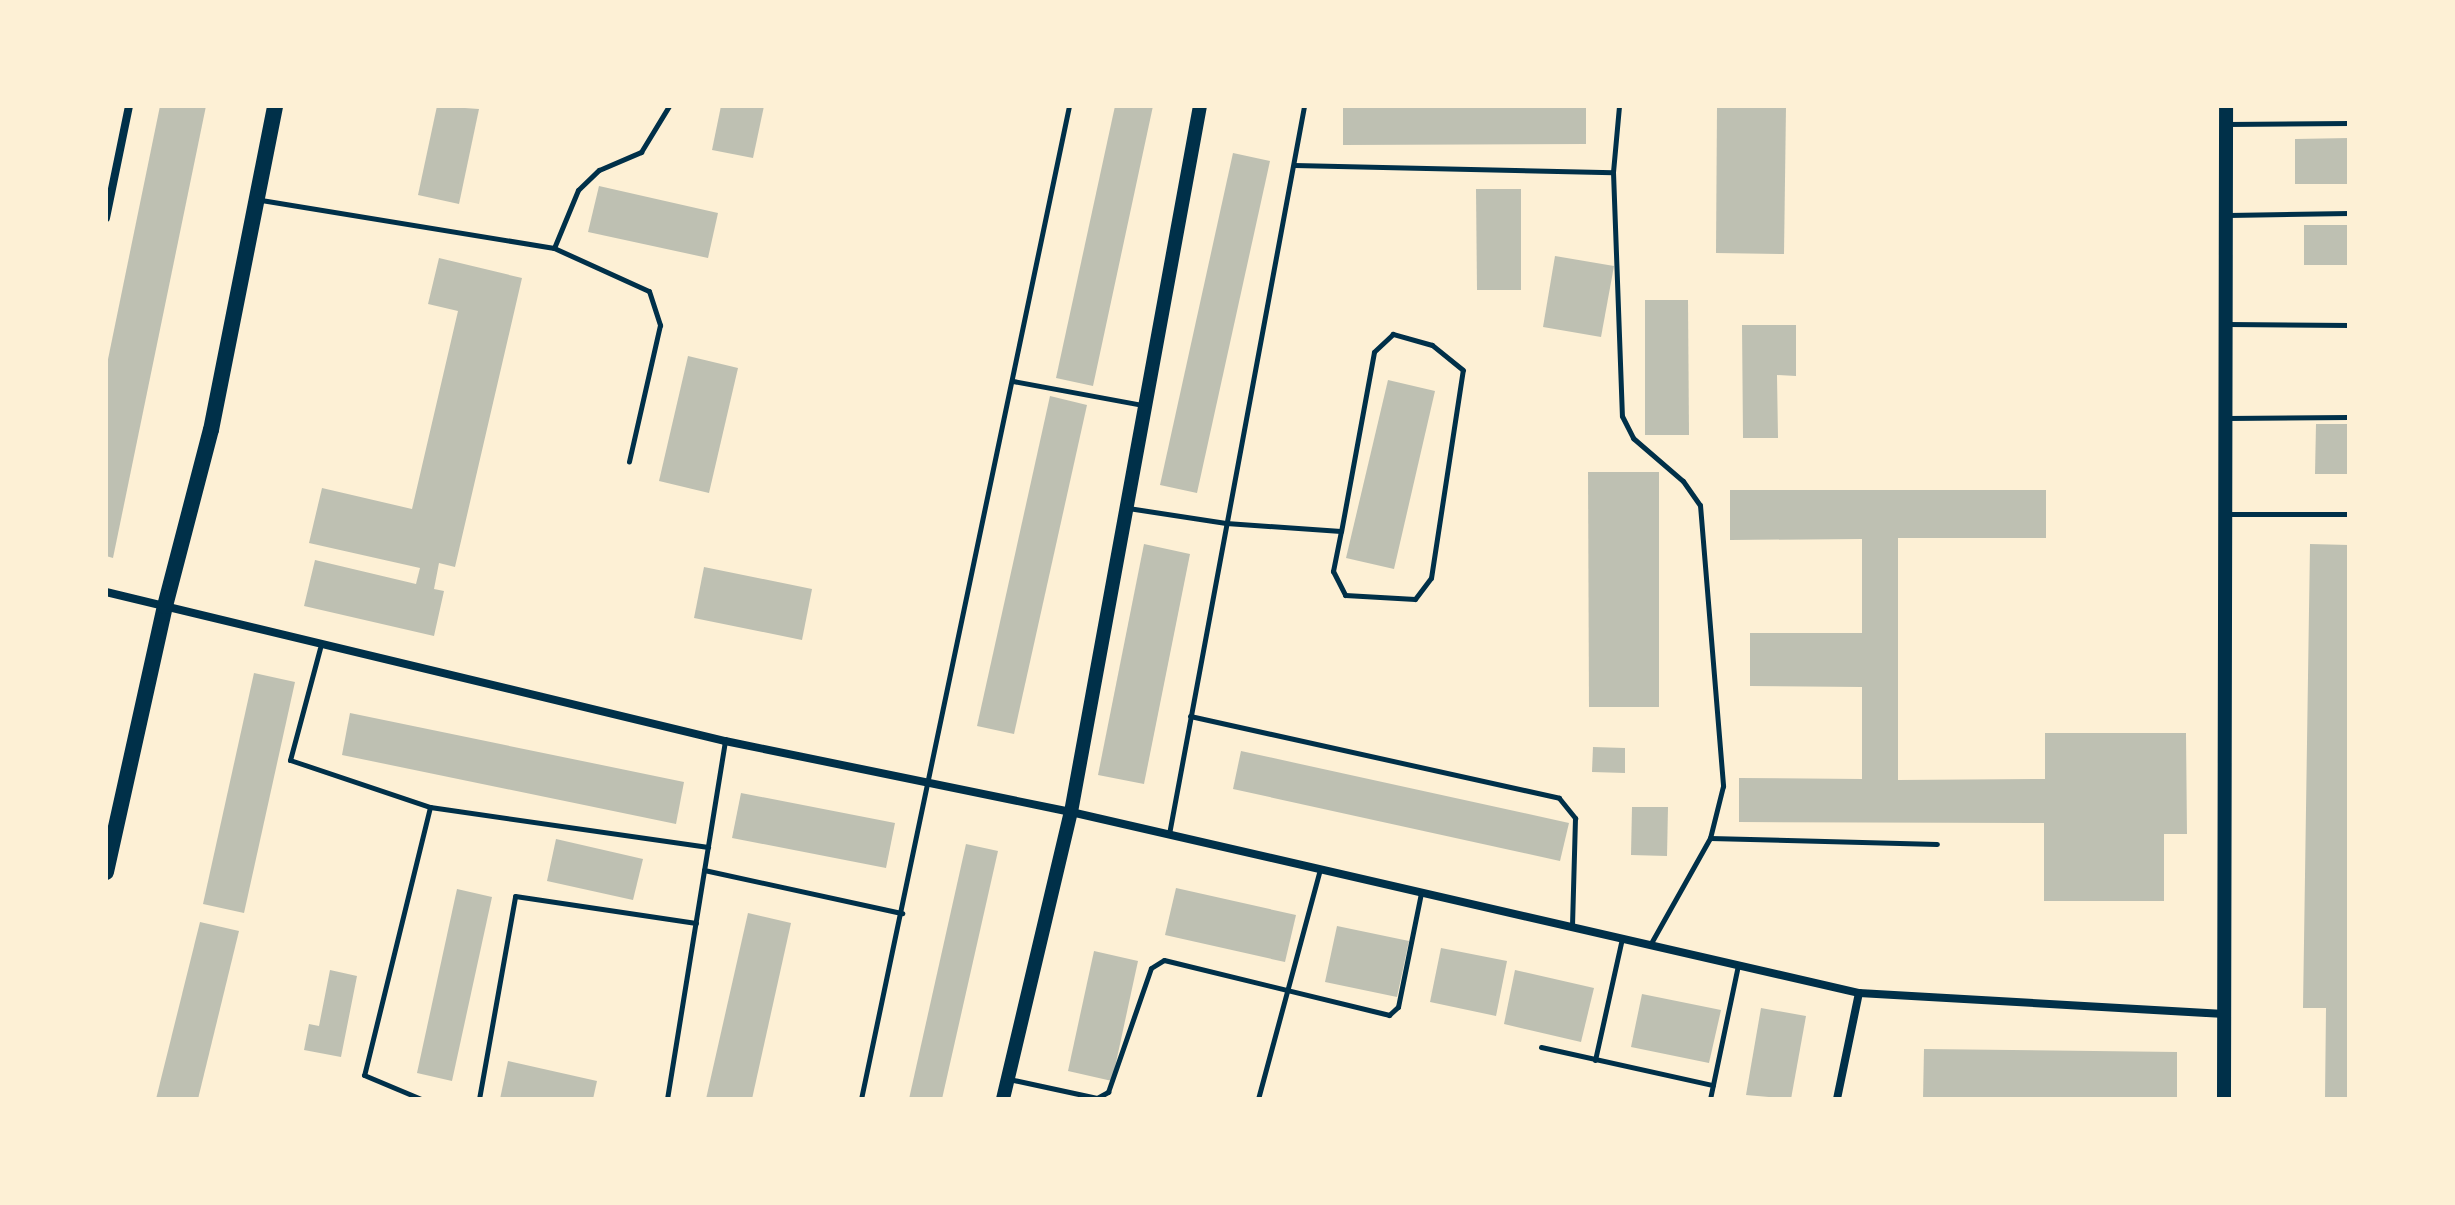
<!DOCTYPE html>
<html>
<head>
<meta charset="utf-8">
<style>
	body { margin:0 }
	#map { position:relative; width:2455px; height:1205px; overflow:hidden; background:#fdf0d5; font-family:"Fira Sans",sans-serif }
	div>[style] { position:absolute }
	.building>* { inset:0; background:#bec0b2 }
	.service>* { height:5px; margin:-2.5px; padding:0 2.5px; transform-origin:2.5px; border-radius:2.5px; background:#003049 }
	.minor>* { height:8px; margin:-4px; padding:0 4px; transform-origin:4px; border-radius:4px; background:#003049 }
	.tertiary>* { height:14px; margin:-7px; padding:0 7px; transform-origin:7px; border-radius:7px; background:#003049 }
	.secondary>* { height:16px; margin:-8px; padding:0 8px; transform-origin:8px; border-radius:8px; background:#003049 }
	span { translate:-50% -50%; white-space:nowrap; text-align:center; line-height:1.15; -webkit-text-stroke:7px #fdf0d5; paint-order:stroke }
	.frame { position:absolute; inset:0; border:108px solid #fdf0d5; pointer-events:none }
</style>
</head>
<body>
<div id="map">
	<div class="building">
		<div style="clip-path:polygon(160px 106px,206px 106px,113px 558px,106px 556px,106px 369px)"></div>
		<div style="clip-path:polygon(437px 106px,479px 109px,459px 204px,418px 195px)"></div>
		<div style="clip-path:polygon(721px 106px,764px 106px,753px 158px,712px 150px)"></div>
		<div style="clip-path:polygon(1115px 106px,1153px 106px,1093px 386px,1056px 378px)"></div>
		<div style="clip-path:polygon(1343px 106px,1586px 106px,1586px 144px,1343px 145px)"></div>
		<div style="clip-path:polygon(1717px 106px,1786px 106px,1784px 254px,1716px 253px)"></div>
		<div style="clip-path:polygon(2349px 138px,2349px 184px,2295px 184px,2295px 139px)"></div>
		<div style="clip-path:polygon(1233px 153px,1270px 161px,1197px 493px,1160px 485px)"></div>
		<div style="clip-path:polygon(599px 186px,718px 213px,708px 258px,588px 232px)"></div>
		<div style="clip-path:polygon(1476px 189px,1521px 189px,1521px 290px,1477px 290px)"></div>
		<div style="clip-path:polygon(2304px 225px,2349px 225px,2349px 265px,2304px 265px)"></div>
		<div style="clip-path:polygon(1555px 256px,1614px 266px,1601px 337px,1543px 327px)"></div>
		<div style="clip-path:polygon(439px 258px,522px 278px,455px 567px,439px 563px,434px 589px,444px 591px,434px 636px,304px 606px,315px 560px,416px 584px,420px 568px,309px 543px,322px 488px,412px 509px,458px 311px,428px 304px)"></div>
		<div style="clip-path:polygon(1645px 300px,1688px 300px,1689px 435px,1645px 435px)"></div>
		<div style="clip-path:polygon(1742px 325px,1796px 325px,1796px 376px,1777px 375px,1778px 438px,1743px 438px)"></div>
		<div style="clip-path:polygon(688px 356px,738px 368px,709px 493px,659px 481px)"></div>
		<div style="clip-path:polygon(1388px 380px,1435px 391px,1394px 569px,1346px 558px)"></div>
		<div style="clip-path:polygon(1050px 396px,1087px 405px,1014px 734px,977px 726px)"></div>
		<div style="clip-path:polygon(2316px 424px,2349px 424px,2349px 474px,2315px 474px)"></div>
		<div style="clip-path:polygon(1588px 472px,1659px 472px,1659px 707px,1589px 707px)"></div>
		<div style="clip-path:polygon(1730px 490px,2046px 490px,2046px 538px,1898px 538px,1898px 780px,2045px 779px,2045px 733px,2186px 733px,2187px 834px,2164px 834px,2164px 901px,2044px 901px,2044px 823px,1739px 822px,1739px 778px,1862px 779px,1862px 687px,1750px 686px,1750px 633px,1862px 633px,1862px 539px,1730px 540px)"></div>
		<div style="clip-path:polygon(1144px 544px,1190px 554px,1144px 784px,1098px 775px)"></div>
		<div style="clip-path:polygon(2310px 544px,2349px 545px,2349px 1099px,2325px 1099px,2326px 1008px,2303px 1008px)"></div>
		<div style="clip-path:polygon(704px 567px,812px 589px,802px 640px,694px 618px)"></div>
		<div style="clip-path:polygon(254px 673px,295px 682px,244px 913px,203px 904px)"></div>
		<div style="clip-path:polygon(350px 713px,684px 782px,676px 824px,342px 755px)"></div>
		<div style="clip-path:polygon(1593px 747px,1625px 748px,1625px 773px,1592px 772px)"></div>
		<div style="clip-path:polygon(1241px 751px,1569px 823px,1560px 861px,1233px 789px)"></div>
		<div style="clip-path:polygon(741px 793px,895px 823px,886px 868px,732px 838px)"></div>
		<div style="clip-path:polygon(1632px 807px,1668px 807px,1667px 856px,1631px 855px)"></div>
		<div style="clip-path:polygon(556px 839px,643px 859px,633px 900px,547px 881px)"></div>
		<div style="clip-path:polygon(966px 844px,998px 851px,942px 1099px,909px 1099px)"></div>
		<div style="clip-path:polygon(1176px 888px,1296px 915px,1285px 962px,1165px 935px)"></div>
		<div style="clip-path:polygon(457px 889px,492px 897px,452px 1081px,417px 1073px)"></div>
		<div style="clip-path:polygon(748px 913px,791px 923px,752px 1099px,706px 1099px)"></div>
		<div style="clip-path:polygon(200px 922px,239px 931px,198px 1099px,156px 1099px)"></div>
		<div style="clip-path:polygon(1337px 926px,1409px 941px,1397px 997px,1325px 982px)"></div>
		<div style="clip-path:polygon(1441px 948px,1507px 961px,1496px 1016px,1430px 1002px)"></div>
		<div style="clip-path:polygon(1094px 951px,1138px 961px,1112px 1081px,1068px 1071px)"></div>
		<div style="clip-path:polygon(330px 970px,357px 976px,341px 1057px,304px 1050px,309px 1024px,319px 1026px)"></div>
		<div style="clip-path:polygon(1515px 970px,1594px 988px,1581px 1042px,1504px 1024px)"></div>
		<div style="clip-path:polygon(1642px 994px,1721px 1010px,1709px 1063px,1631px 1047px)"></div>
		<div style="clip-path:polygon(1761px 1008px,1806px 1016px,1791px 1099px,1746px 1095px)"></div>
		<div style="clip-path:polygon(1924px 1049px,2177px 1052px,2177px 1099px,1923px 1099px)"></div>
		<div style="clip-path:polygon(508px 1061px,597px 1081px,593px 1099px,500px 1099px)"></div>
	</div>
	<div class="service">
		<div style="left:1619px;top:106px;width:66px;rotate:95.2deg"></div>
		<div style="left:1613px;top:172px;width:244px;rotate:87.9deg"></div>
		<div style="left:1622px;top:416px;width:25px;rotate:63deg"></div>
		<div style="left:1633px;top:438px;width:66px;rotate:40.7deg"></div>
		<div style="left:1683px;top:481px;width:29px;rotate:55deg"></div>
		<div style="left:1700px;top:505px;width:282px;rotate:85.3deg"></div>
		<div style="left:1723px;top:786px;width:54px;rotate:104deg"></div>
		<div style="left:1710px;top:838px;width:123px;rotate:119.3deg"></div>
		<div style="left:2227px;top:124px;width:122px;rotate:-0.5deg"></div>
		<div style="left:1294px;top:165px;width:319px;rotate:1.3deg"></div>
		<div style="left:261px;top:200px;width:297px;rotate:9.3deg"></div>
		<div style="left:554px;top:248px;width:63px;rotate:-67.5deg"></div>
		<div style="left:578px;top:190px;width:29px;rotate:-44deg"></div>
		<div style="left:599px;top:170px;width:46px;rotate:-23.2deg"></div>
		<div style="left:641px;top:152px;width:54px;rotate:-58.7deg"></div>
		<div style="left:2228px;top:215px;width:121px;rotate:-0.9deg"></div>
		<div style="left:554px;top:248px;width:104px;rotate:24.4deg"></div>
		<div style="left:649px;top:291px;width:36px;rotate:72deg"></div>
		<div style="left:660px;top:325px;width:140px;rotate:102.8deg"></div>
		<div style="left:2228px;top:324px;width:121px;rotate:0.5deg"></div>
		<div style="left:1013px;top:381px;width:131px;rotate:10.5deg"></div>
		<div style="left:2227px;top:418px;width:122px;rotate:-0.5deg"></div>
		<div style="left:1128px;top:508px;width:99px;rotate:8.7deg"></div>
		<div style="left:1226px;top:523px;width:115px;rotate:4deg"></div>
		<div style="left:1341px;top:531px;width:41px;rotate:101.3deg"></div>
		<div style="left:1333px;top:571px;width:27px;rotate:63deg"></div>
		<div style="left:1345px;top:595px;width:70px;rotate:3.3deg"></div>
		<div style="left:1415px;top:599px;width:26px;rotate:-53deg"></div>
		<div style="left:1431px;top:578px;width:210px;rotate:-81.3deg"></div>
		<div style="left:1463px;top:370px;width:40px;rotate:-141deg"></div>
		<div style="left:1432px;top:345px;width:41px;rotate:-164.2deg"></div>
		<div style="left:1393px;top:334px;width:26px;rotate:137deg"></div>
		<div style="left:1374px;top:352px;width:182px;rotate:100.4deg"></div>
		<div style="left:2226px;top:514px;width:123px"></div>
		<div style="left:320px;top:648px;width:116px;rotate:105deg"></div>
		<div style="left:290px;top:760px;width:148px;rotate:18.6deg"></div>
		<div style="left:430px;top:807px;width:276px;rotate:103.8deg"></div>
		<div style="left:364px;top:1075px;width:62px;rotate:22.8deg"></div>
		<div style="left:1190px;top:716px;width:378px;rotate:12.5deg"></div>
		<div style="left:1559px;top:798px;width:26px;rotate:51deg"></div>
		<div style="left:1575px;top:818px;width:109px;rotate:91.6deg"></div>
		<div style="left:430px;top:807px;width:281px;rotate:8.2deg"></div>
		<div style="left:1169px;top:834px;width:740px;rotate:-79.49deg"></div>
		<div style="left:1710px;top:838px;width:227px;rotate:1.5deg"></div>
		<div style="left:704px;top:870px;width:203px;rotate:12.3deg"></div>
		<div style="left:1541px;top:1047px;width:176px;rotate:12.5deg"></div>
		<div style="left:1595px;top:1060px;width:125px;rotate:-77.5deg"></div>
		<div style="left:1009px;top:1079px;width:90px;rotate:12.2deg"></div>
		<div style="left:1097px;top:1098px;width:13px;rotate:-29deg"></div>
		<div style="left:1108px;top:1092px;width:131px;rotate:-70.9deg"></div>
		<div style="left:1151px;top:968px;width:15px;rotate:-32deg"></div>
		<div style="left:1164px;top:960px;width:232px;rotate:13.7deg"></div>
		<div style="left:1389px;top:1015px;width:12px;rotate:-42deg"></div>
		<div style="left:1398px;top:1007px;width:116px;rotate:-78.6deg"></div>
		<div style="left:479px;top:1099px;width:206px;rotate:-79.9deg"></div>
		<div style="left:515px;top:896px;width:183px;rotate:8.5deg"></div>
		<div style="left:667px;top:1099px;width:363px;rotate:-80.8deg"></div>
		<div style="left:861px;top:1099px;width:1015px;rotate:-78.17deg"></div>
		<div style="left:1258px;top:1099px;width:238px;rotate:-74.9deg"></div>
		<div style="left:1710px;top:1099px;width:137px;rotate:-78.2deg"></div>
	</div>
	<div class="minor">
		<div style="left:106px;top:218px;width:114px;rotate:-78.4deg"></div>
		<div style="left:106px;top:592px;width:637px;rotate:13.53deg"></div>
		<div style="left:725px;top:741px;width:353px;rotate:11.6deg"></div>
		<div style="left:1071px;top:812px;width:809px;rotate:12.94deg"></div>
		<div style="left:1859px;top:993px;width:366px;rotate:3.3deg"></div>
		<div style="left:1837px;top:1099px;width:108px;rotate:-78.3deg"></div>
	</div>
	<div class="tertiary">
		<div style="left:1003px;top:1099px;width:295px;rotate:-76.7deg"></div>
		<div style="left:1071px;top:812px;width:718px;rotate:-79.65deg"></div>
		<div style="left:2224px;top:1099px;width:993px;rotate:-89.88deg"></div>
	</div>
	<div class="secondary">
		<div style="left:106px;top:872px;width:272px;rotate:-77.5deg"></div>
		<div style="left:165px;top:606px;width:182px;rotate:-75.4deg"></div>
		<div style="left:211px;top:430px;width:330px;rotate:-78.8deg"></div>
	</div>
	<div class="frame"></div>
</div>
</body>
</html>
